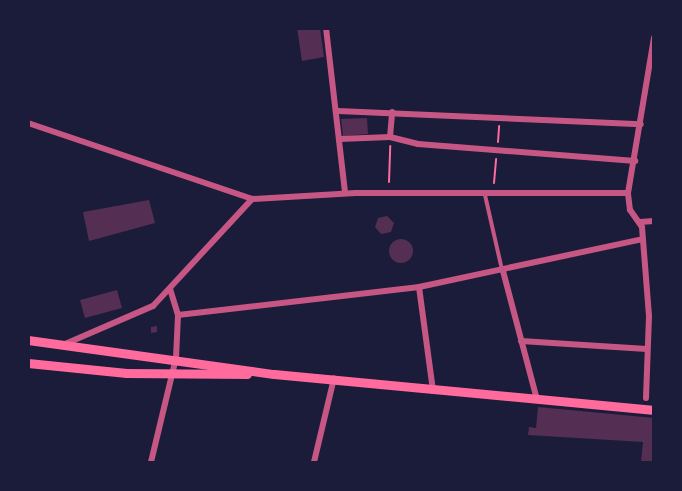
<!DOCTYPE html>
<html>
<head>
<meta charset="utf-8">
<style>
	body { margin:0 }
	#map { position:relative; width:682px; height:491px; overflow:hidden; background:#1b1b3a; font-family:Jost,sans-serif }
	div>[style] { position:absolute }
	.building>* { inset:0; background:#542f53 }
	.round { border-radius:50% }
	.path>* { height:2px; margin:-1px; padding:0 1px; transform-origin:1px; border-radius:1px; background:#ff6b9d }
	.service>* { height:4px; margin:-2px; padding:0 2px; transform-origin:2px; border-radius:2px; background:#c65784 }
	.minor>* { height:6px; margin:-3px; padding:0 3px; transform-origin:3px; border-radius:3px; background:#c65784 }
	.secondary>* { height:9px; margin:-4.5px; padding:0 4.5px; transform-origin:4.5px; border-radius:4.5px; background:#ff6b9d }
	span { translate:-50% -50%; white-space:nowrap; text-align:center; line-height:1.15; -webkit-text-stroke:5px #1b1b3a; paint-order:stroke }
	.frame { position:absolute; inset:0; border:30px solid #1b1b3a; pointer-events:none }
</style>
</head>
<body>
<div id="map">
	<div class="building">
		<div style="clip-path:polygon(297px 28px,320px 28px,324px 57px,302px 61px)"></div>
		<div style="clip-path:polygon(367px 118px,368px 134px,343px 136px,341px 119px)"></div>
		<div style="clip-path:polygon(149px 200px,155px 223px,89px 241px,83px 212px)"></div>
		<div style="clip-path:polygon(387px 216px,394px 223px,391px 232px,381px 234px,375px 227px,378px 218px)"></div>
		<div class="round" style="left:389px;top:239px;width:24px;height:24px"></div>
		<div style="clip-path:polygon(117px 290px,122px 308px,85px 318px,80px 300px)"></div>
		<div style="clip-path:polygon(157px 326px,157px 332px,151px 333px,151px 327px)"></div>
		<div style="clip-path:polygon(538px 407px,654px 418px,654px 462px,641px 462px,643px 442px,528px 435px,529px 427px,536px 428px)"></div>
	</div>
	<div class="path">
		<div style="left:498px;top:142px;width:16px;rotate:-86deg"></div>
		<div style="left:389px;top:182px;width:36px;rotate:-88deg"></div>
		<div style="left:494px;top:183px;width:24px;rotate:-85deg"></div>
	</div>
	<div class="service">
		<div style="left:485px;top:195px;width:77px;rotate:77.2deg"></div>
	</div>
	<div class="minor">
		<div style="left:326px;top:28px;width:166px;rotate:83.4deg"></div>
		<div style="left:338px;top:111px;width:303px;rotate:2.5deg"></div>
		<div style="left:28px;top:123px;width:237px;rotate:18.7deg"></div>
		<div style="left:390px;top:137px;width:25px;rotate:-85deg"></div>
		<div style="left:340px;top:139px;width:50px;rotate:-2.3deg"></div>
		<div style="left:390px;top:137px;width:29px;rotate:14deg"></div>
		<div style="left:418px;top:144px;width:218px;rotate:4.5deg"></div>
		<div style="left:252px;top:199px;width:104px;rotate:-3.3deg"></div>
		<div style="left:356px;top:193px;width:272px"></div>
		<div style="left:640px;top:222px;width:14px;rotate:-4deg"></div>
		<div style="left:503px;top:271px;width:133px;rotate:75.2deg"></div>
		<div style="left:419px;top:287px;width:105px;rotate:82.3deg"></div>
		<div style="left:178px;top:315px;width:243px;rotate:-6.6deg"></div>
		<div style="left:419px;top:287px;width:225px;rotate:-12.1deg"></div>
		<div style="left:521px;top:341px;width:126px;rotate:3.6deg"></div>
		<div style="left:65px;top:344px;width:96px;rotate:-23.4deg"></div>
		<div style="left:153px;top:306px;width:146px;rotate:-47.2deg"></div>
		<div style="left:646px;top:398px;width:82px;rotate:-87.9deg"></div>
		<div style="left:649px;top:316px;width:89px;rotate:-94.5deg"></div>
		<div style="left:642px;top:227px;width:21px;rotate:-125deg"></div>
		<div style="left:630px;top:210px;width:17px;rotate:-97deg"></div>
		<div style="left:628px;top:193px;width:158px;rotate:-80.5deg"></div>
		<div style="left:151px;top:462px;width:107px;rotate:-76.5deg"></div>
		<div style="left:176px;top:358px;width:43px;rotate:-87.3deg"></div>
		<div style="left:178px;top:315px;width:27px;rotate:-107deg"></div>
		<div style="left:314px;top:462px;width:86px;rotate:-76.6deg"></div>
	</div>
	<div class="secondary">
		<div style="left:28px;top:340px;width:248px;rotate:7.9deg"></div>
		<div style="left:274px;top:374px;width:382px;rotate:5.4deg"></div>
		<div style="left:28px;top:363px;width:99px;rotate:5.8deg"></div>
		<div style="left:126px;top:373px;width:121px;rotate:0.5deg"></div>
	</div>
	<div class="frame"></div>
</div>
</body>
</html>
